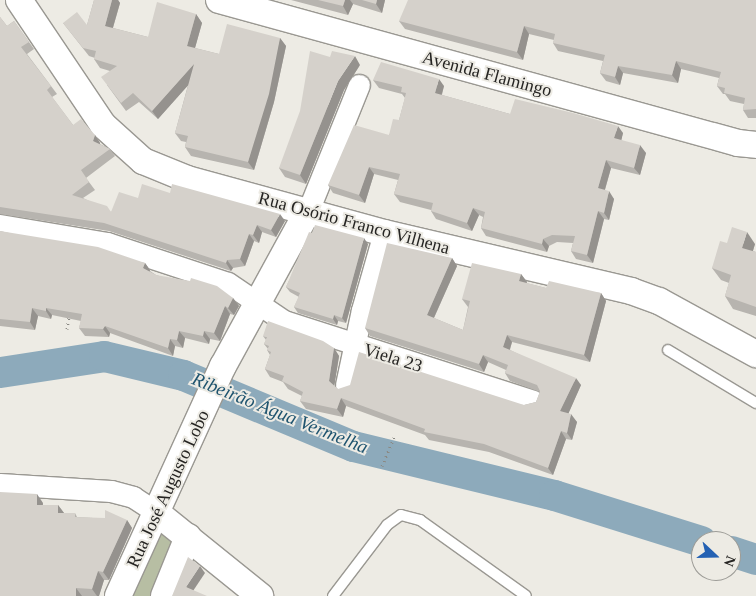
<!DOCTYPE html>
<html>
<head>
<meta charset="utf-8">
<style>
	body { margin:0 }
	#map { position:relative; width:756px; height:596px; overflow:hidden; background:#edebe4; font-family:Georgia,serif }
	div>[style] { position:absolute }
	.green>* { inset:0; background:#b7bea3 }
	.river>* { height:31px; margin:-15.5px; padding:0 15.5px; transform-origin:15.5px; border-radius:15.5px; background:#8daabb }
	.path>* { height:3px; margin-top:-1.5px; transform-origin:0; background:repeating-linear-gradient(90deg,#8a8984 0 1px,transparent 0 5px) }
	.roads { filter:drop-shadow(1px 0 #9a9892) drop-shadow(-1px 0 #9a9892) drop-shadow(0 1px #9a9892) drop-shadow(0 -1px #9a9892) }
	.service>* { height:10px; margin:-5px; padding:0 5px; transform-origin:5px; border-radius:5px; background:#fff }
	.minor>* { height:21px; margin:-10.5px; padding:0 10.5px; transform-origin:10.5px; border-radius:10.5px; background:#fff }
	.tertiary>* { height:26px; margin:-13px; padding:0 13px; transform-origin:13px; border-radius:13px; background:#fff }
	.wall>* { inset:0; background:#b7b4af }
	.shaded-wall>* { inset:0; background:#95928e }
	.building>* { inset:0; background:#d5d1cb }
	span { translate:-50% -50%; white-space:nowrap; text-align:center; line-height:1.15; -webkit-text-stroke:4px #edebe4; paint-order:stroke }
	.street-label { font-size:18px; color:#262523 }
	.water-label { font-size:19px; color:#1f546f; font-style:italic }
	.north { position:absolute; left:691px; top:531px; width:50px; height:50px; box-sizing:border-box; background:#edebe4; border:1px solid #9d9c97; border-radius:50%; rotate:111deg; font-size:14px; font-weight:700; line-height:20px; text-align:center; color:#262523 }
	.north::after { content:''; display:block; margin:auto; width:18px; height:22px; background:#2461b3; clip-path:polygon(50% 0,100% 100%,50% 72%,0 100%) }
</style>
</head>
<body>
<div id="map">
	<div class="green">
		<div style="clip-path:polygon(158px 531px,170px 540px,174px 551px,154px 596px,128px 596px)"></div>
	</div>
	<div class="river">
		<div style="left:0;top:372px;width:105px;rotate:-8.7deg"></div>
		<div style="left:104px;top:356px;width:81px;rotate:13.5deg"></div>
		<div style="left:183px;top:375px;width:184px;rotate:22.7deg"></div>
		<div style="left:353px;top:446px;width:207px;rotate:13.7deg"></div>
		<div style="left:554px;top:495px;width:154px;rotate:17.4deg"></div>
		<div style="left:731px;top:551px;width:26px;rotate:18deg"></div>
	</div>
	<div class="path">
		<div style="left:67px;top:329px;width:13px;rotate:-81deg"></div>
		<div style="left:382px;top:466px;width:34px;rotate:-67deg"></div>
	</div>
	<div class="roads">
		<div class="service">
			<div style="left:668px;top:350px;width:103px;rotate:31.1deg"></div>
			<div style="left:333px;top:596px;width:89px;rotate:-52.7deg"></div>
			<div style="left:387px;top:525px;width:17px;rotate:-36deg"></div>
			<div style="left:401px;top:515px;width:20px;rotate:15deg"></div>
			<div style="left:420px;top:520px;width:130px;rotate:35.6deg"></div>
		</div>
		<div class="minor">
			<div style="left:308px;top:211px;width:136px;rotate:-68deg"></div>
			<div style="left:0;top:225px;width:109px;rotate:9.5deg"></div>
			<div style="left:107px;top:243px;width:127px;rotate:18.3deg"></div>
			<div style="left:228px;top:283px;width:68px;rotate:34.2deg"></div>
			<div style="left:284px;top:321px;width:262px;rotate:17.8deg"></div>
			<div style="left:346px;top:385px;width:77px;rotate:-78deg"></div>
			<div style="left:362px;top:310px;width:80px;rotate:-74.1deg"></div>
			<div style="left:0;top:484px;width:111px;rotate:3.6deg"></div>
			<div style="left:111px;top:491px;width:23px;rotate:15deg"></div>
			<div style="left:133px;top:497px;width:27px;rotate:33deg"></div>
		</div>
		<div class="tertiary">
			<div style="left:19px;top:0;width:151px;rotate:56.1deg"></div>
			<div style="left:103px;top:125px;width:54px;rotate:42deg"></div>
			<div style="left:143px;top:161px;width:48px;rotate:22.2deg"></div>
			<div style="left:187px;top:179px;width:204px;rotate:15.3deg"></div>
			<div style="left:384px;top:233px;width:254px;rotate:13.2deg"></div>
			<div style="left:631px;top:291px;width:30px;rotate:20deg"></div>
			<div style="left:659px;top:301px;width:111px;rotate:28.7deg"></div>
			<div style="left:219px;top:0;width:538px;rotate:15.4deg"></div>
			<div style="left:738px;top:143px;width:18px;rotate:6deg"></div>
			<div style="left:156px;top:512px;width:134px;rotate:38.9deg"></div>
			<div style="left:118px;top:596px;width:253px;rotate:-65.5deg"></div>
			<div style="left:223px;top:366px;width:177px;rotate:-61.3deg"></div>
			<div style="left:164px;top:596px;width:64px;rotate:-67.9deg"></div>
		</div>
	</div>
	<div class="wall">
		<div style="clip-path:polygon(94px 0,118px 0,120px 3px,113px 28px,148px 37px,196px 14px,202px 23px,195px 48px,219px 54px,280px 38px,286px 46px,274px 102px,254px 170px,191px 156px,185px 147px,186px 142px,181px 141px,175px 133px,188px 85px,158px 119px,139px 102px,126px 111px,107px 85px,110px 71px,100px 68px,94px 59px,95px 58px,89px 56px,63px 23px,87px 25px)"></div>
		<div style="clip-path:polygon(291px 0,385px 0,382px 13px,353px 4px,348px 15px)"></div>
		<div style="clip-path:polygon(756px 0,756px 118px,748px 118px,743px 110px,744px 104px,730px 101px,725px 94px,723px 94px,717px 86px,719px 78px,681px 69px,678px 83px,623px 73px,620px 85px,606px 81px,600px 73px,603px 61px,558px 51px,553px 43px,554px 40px,529px 34px,523px 60px,405px 29px,399px 21px)"></div>
		<div style="clip-path:polygon(0 17px,7px 26px,14px 21px,34px 49px,27px 54px,57px 94px,52px 97px,73px 125px,95px 135px,100px 143px,100px 144px,110px 149px,115px 156px,86px 178px,95px 190px,83px 198px,111px 212px,138px 198px,170px 193px,285px 221px,276px 237px,262px 232px,259px 243px,254px 241px,245px 266px,233px 268px,231px 271px,109px 231px,0 214px)"></div>
		<div style="clip-path:polygon(360px 65px,344px 90px,306px 184px,285px 177px,279px 168px)"></div>
		<div style="clip-path:polygon(373px 80px,444px 86px,442px 95px,510px 114px,623px 133px,621px 140px,646px 153px,640px 175px,611px 168px,605px 190px,614px 199px,609px 220px,604px 219px,593px 263px,576px 259px,571px 251px,573px 243px,557px 242px,549px 246px,547px 252px,486px 236px,481px 228px,483px 217px,479px 215px,472px 231px,436px 219px,431px 211px,431px 210px,400px 202px,394px 194px,398px 180px,374px 174px,365px 203px,333px 193px,328px 185px,389px 135px,399px 120px,405px 98px,402px 94px,379px 88px)"></div>
		<div style="clip-path:polygon(0 231px,145px 263px,150px 270px,150px 271px,156px 275px,233px 298px,239px 306px,234px 315px,230px 314px,220px 341px,210px 339px,209px 344px,185px 338px,183px 348px,175px 346px,173px 356px,110px 333px,109px 337px,85px 336px,79px 328px,81px 321px,52px 315px,51px 319px,38px 316px,35px 330px,0 326px)"></div>
		<div style="clip-path:polygon(312px 233px,368px 244px,346px 323px,338px 321px,337px 325px,298px 313px,294px 307px,299px 297px,290px 292px,286px 287px)"></div>
		<div style="clip-path:polygon(727px 243px,755px 244px,753px 251px,756px 252px,756px 316px,733px 309px,725px 296px,729px 283px,721px 280px,712px 268px)"></div>
		<div style="clip-path:polygon(452px 258px,457px 266px,434px 318px,463px 330px,468px 307px,462px 299px,521px 274px,527px 282px,526px 283px,546px 288px,601px 293px,606px 301px,590px 362px,512px 342px,510px 350px,581px 385px,568px 414px,577px 422px,572px 440px,566px 439px,553px 475px,489px 452px,429px 440px,425px 435px,346px 406px,343px 417px,306px 409px,300px 401px,302px 396px,288px 389px,283px 382px,270px 377px,265px 369px,270px 355px,267px 350px,268px 349px,264px 344px,266px 340px,263px 336px,334px 348px,339px 356px,334px 386px,338px 389px,524px 405px,536px 402px,540px 392px,510px 381px,505px 373px,506px 370px,488px 362px,484px 372px,370px 336px,365px 328px)"></div>
		<div style="clip-path:polygon(43px 503px,43px 505px,58px 505px,64px 513px,75px 513px,77px 517px,127px 520px,132px 528px,109px 580px,104px 580px,99px 596px,0 596px)"></div>
	</div>
	<div class="shaded-wall">
		<div style="clip-path:polygon(112px 0,118px 0,120px 3px,111px 34px,105px 26px)"></div>
		<div style="clip-path:polygon(345px 0,350px 0,353px 4px,348px 15px,343px 6px)"></div>
		<div style="clip-path:polygon(377px 0,385px 0,382px 13px,376px 4px)"></div>
		<div style="clip-path:polygon(196px 14px,202px 23px,193px 55px,187px 46px)"></div>
		<div style="clip-path:polygon(524px 26px,529px 34px,523px 60px,517px 52px)"></div>
		<div style="clip-path:polygon(280px 38px,286px 46px,274px 102px,254px 170px,248px 162px)"></div>
		<div style="clip-path:polygon(355px 56px,360px 65px,344px 90px,306px 184px,300px 175px,338px 81px)"></div>
		<div style="clip-path:polygon(676px 61px,681px 69px,678px 83px,672px 75px)"></div>
		<div style="clip-path:polygon(194px 64px,200px 72px,158px 119px,152px 111px)"></div>
		<div style="clip-path:polygon(618px 66px,623px 73px,620px 85px,615px 77px)"></div>
		<div style="clip-path:polygon(439px 79px,444px 86px,440px 100px,435px 93px)"></div>
		<div style="clip-path:polygon(618px 126px,623px 133px,620px 146px,614px 138px)"></div>
		<div style="clip-path:polygon(95px 135px,100px 143px,99px 148px,93px 141px)"></div>
		<div style="clip-path:polygon(640px 145px,646px 153px,640px 175px,634px 168px)"></div>
		<div style="clip-path:polygon(606px 160px,611px 168px,603px 196px,598px 188px)"></div>
		<div style="clip-path:polygon(369px 167px,374px 174px,365px 203px,359px 195px)"></div>
		<div style="clip-path:polygon(609px 191px,614px 199px,609px 220px,604px 213px)"></div>
		<div style="clip-path:polygon(473px 208px,479px 215px,472px 231px,467px 223px)"></div>
		<div style="clip-path:polygon(598px 211px,604px 219px,593px 263px,587px 255px)"></div>
		<div style="clip-path:polygon(280px 214px,285px 221px,276px 237px,271px 230px)"></div>
		<div style="clip-path:polygon(257px 225px,262px 232px,259px 243px,253px 235px)"></div>
		<div style="clip-path:polygon(747px 232px,755px 244px,750px 260px,742px 248px)"></div>
		<div style="clip-path:polygon(249px 234px,254px 241px,245px 266px,240px 259px)"></div>
		<div style="clip-path:polygon(364px 238px,368px 244px,346px 323px,342px 318px)"></div>
		<div style="clip-path:polygon(543px 239px,549px 246px,547px 252px,542px 244px)"></div>
		<div style="clip-path:polygon(452px 258px,457px 266px,432px 322px,427px 315px)"></div>
		<div style="clip-path:polygon(227px 260px,233px 268px,231px 271px,226px 263px)"></div>
		<div style="clip-path:polygon(145px 263px,150px 270px,148px 275px,143px 268px)"></div>
		<div style="clip-path:polygon(521px 274px,527px 282px,525px 289px,519px 281px)"></div>
		<div style="clip-path:polygon(601px 293px,606px 301px,590px 362px,584px 355px)"></div>
		<div style="clip-path:polygon(233px 298px,239px 306px,234px 315px,228px 308px)"></div>
		<div style="clip-path:polygon(225px 306px,230px 314px,220px 341px,214px 333px)"></div>
		<div style="clip-path:polygon(32px 308px,38px 316px,35px 330px,30px 322px)"></div>
		<div style="clip-path:polygon(46px 308px,52px 315px,51px 319px,46px 311px)"></div>
		<div style="clip-path:polygon(334px 315px,338px 321px,337px 325px,333px 319px)"></div>
		<div style="clip-path:polygon(105px 326px,110px 333px,109px 337px,103px 329px)"></div>
		<div style="clip-path:polygon(179px 331px,185px 338px,183px 348px,177px 340px)"></div>
		<div style="clip-path:polygon(204px 331px,210px 339px,209px 344px,203px 336px)"></div>
		<div style="clip-path:polygon(507px 335px,512px 342px,508px 355px,503px 347px)"></div>
		<div style="clip-path:polygon(170px 339px,175px 346px,173px 356px,168px 348px)"></div>
		<div style="clip-path:polygon(334px 348px,339px 356px,334px 388px,329px 381px)"></div>
		<div style="clip-path:polygon(483px 355px,488px 362px,484px 372px,479px 364px)"></div>
		<div style="clip-path:polygon(576px 378px,581px 385px,566px 419px,560px 411px)"></div>
		<div style="clip-path:polygon(341px 398px,346px 406px,343px 417px,337px 409px)"></div>
		<div style="clip-path:polygon(571px 414px,577px 422px,572px 440px,567px 433px)"></div>
		<div style="clip-path:polygon(561px 431px,566px 439px,553px 475px,548px 468px)"></div>
		<div style="clip-path:polygon(37px 494px,43px 503px,42px 513px,37px 505px)"></div>
		<div style="clip-path:polygon(58px 505px,64px 513px,58px 513px)"></div>
		<div style="clip-path:polygon(127px 520px,132px 528px,109px 580px,103px 572px)"></div>
		<div style="clip-path:polygon(200px 566px,205px 573px,191px 594px,186px 587px)"></div>
		<div style="clip-path:polygon(98px 571px,104px 580px,99px 596px,97px 596px,92px 589px)"></div>
		<div style="clip-path:polygon(76px 588px,82px 596px,76px 596px)"></div>
	</div>
	<div class="building">
		<div style="clip-path:polygon(94px 0,112px 0,105px 26px,148px 37px,157px 2px,196px 14px,187px 46px,219px 54px,227px 24px,280px 38px,269px 94px,248px 162px,185px 147px,188px 136px,175px 133px,194px 64px,152px 111px,133px 93px,121px 103px,101px 77px,117px 66px,94px 59px,96px 51px,83px 48px,63px 23px,77px 12px,87px 25px)"></div>
		<div style="clip-path:polygon(318px 0,345px 0,343px 6px)"></div>
		<div style="clip-path:polygon(362px 0,377px 0,376px 4px)"></div>
		<div style="clip-path:polygon(408px 0,756px 0,756px 109px,743px 110px,745px 98px,724px 93px,725px 88px,717px 86px,721px 72px,676px 61px,672px 75px,618px 66px,615px 77px,600px 73px,605px 55px,553px 43px,555px 34px,524px 26px,517px 52px,399px 21px)"></div>
		<div style="clip-path:polygon(0 17px,7px 26px,14px 21px,29px 42px,21px 47px,51px 86px,47px 90px,73px 125px,81px 119px,95px 135px,93px 141px,110px 149px,81px 170px,89px 182px,72px 195px,107px 206px,111px 212px,119px 192px,138px 198px,142px 184px,170px 193px,172px 184px,280px 214px,271px 230px,257px 225px,253px 235px,249px 234px,240px 259px,227px 260px,226px 263px,104px 223px,0 207px)"></div>
		<div style="clip-path:polygon(310px 51px,330px 57px,332px 51px,355px 56px,338px 81px,300px 175px,279px 168px,300px 111px)"></div>
		<div style="clip-path:polygon(381px 62px,439px 79px,435px 93px,510px 114px,515px 99px,573px 113px,618px 126px,614px 138px,640px 145px,634px 168px,606px 160px,598px 188px,609px 191px,604px 213px,598px 211px,587px 255px,571px 251px,575px 236px,552px 235px,543px 239px,542px 244px,481px 228px,485px 212px,473px 208px,467px 223px,431px 211px,433px 203px,394px 194px,400px 174px,369px 167px,359px 195px,328px 185px,354px 125px,389px 135px,393px 119px,399px 120px,406px 93px,401px 92px,402px 87px,373px 80px)"></div>
		<div style="clip-path:polygon(315px 225px,364px 238px,342px 318px,334px 315px,333px 319px,294px 307px,300px 293px,286px 287px,309px 232px,312px 233px)"></div>
		<div style="clip-path:polygon(732px 227px,747px 232px,742px 248px,756px 252px,756px 307px,725px 296px,731px 275px,712px 268px,720px 241px,727px 243px)"></div>
		<div style="clip-path:polygon(0 231px,98px 247px,145px 263px,143px 268px,156px 275px,190px 281px,191px 278px,217px 286px,233px 298px,228px 308px,225px 306px,214px 333px,204px 331px,203px 336px,179px 331px,177px 340px,170px 339px,168px 348px,105px 326px,103px 329px,79px 328px,82px 314px,46px 308px,46px 311px,32px 308px,30px 322px,0 319px)"></div>
		<div style="clip-path:polygon(387px 243px,452px 258px,427px 315px,463px 330px,470px 301px,462px 299px,472px 263px,521px 274px,519px 281px,546px 288px,549px 281px,601px 293px,584px 355px,507px 335px,503px 347px,576px 378px,560px 411px,571px 414px,567px 433px,561px 431px,548px 468px,484px 444px,424px 432px,425px 429px,341px 398px,337px 409px,300px 401px,303px 392px,282px 381px,284px 376px,265px 369px,271px 352px,267px 350px,269px 346px,264px 344px,267px 337px,263px 336px,268px 321px,323px 341px,334px 348px,329px 381px,338px 389px,350px 385px,359px 352px,524px 405px,536px 402px,540px 391px,537px 385px,505px 373px,508px 365px,483px 355px,479px 364px,365px 328px)"></div>
		<div style="clip-path:polygon(0 492px,37px 494px,37px 505px,58px 505px,58px 513px,75px 513px,75px 517px,105px 518px,105px 510px,127px 520px,103px 572px,98px 571px,92px 589px,76px 588px,76px 596px,0 596px)"></div>
		<div style="clip-path:polygon(188px 557px,200px 566px,186px 587px,207px 596px,172px 596px)"></div>
	</div>
	<div class="street-label">
		<span style="left:487px;top:74px;rotate:15deg">Avenida Flamingo</span>
		<span style="left:354px;top:223px;rotate:15deg">Rua Osório Franco Vilhena</span>
		<span style="left:393px;top:358px;rotate:17deg">Viela 23</span>
		<span style="left:168px;top:489px;rotate:-65deg">Rua José Augusto Lobo</span>
	</div>
	<div class="water-label">
		<span style="left:280px;top:413px;rotate:22deg">Ribeirão Água Vermelha</span>
	</div>
	<div class="north">N</div>
</div>
</body>
</html>
